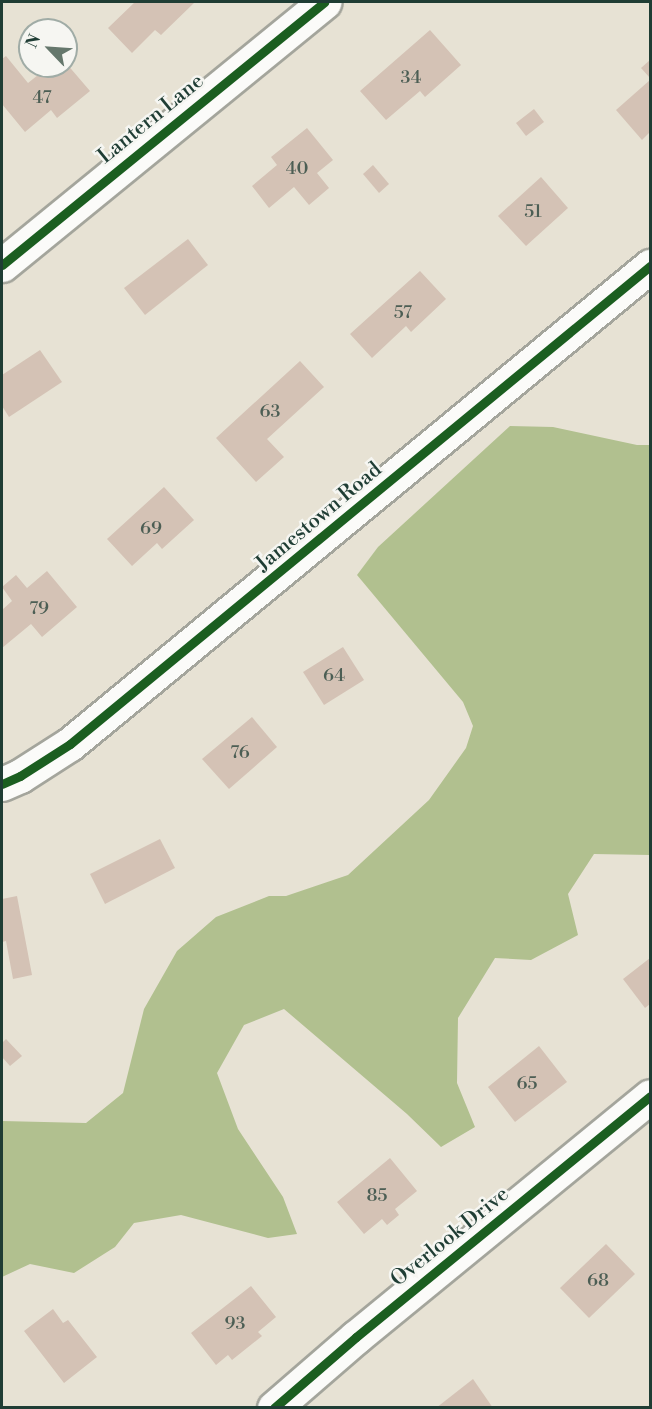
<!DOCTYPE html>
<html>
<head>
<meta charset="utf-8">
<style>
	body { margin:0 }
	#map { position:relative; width:652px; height:1409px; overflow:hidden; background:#e7e2d4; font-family:"Libre Bodoni",serif }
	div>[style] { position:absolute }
	.forest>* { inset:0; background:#b1c08f }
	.building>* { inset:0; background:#d4c2b5 }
	.roads { filter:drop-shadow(2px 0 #a4a59c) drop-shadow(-2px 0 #a4a59c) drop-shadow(0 2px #a4a59c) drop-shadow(0 -2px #a4a59c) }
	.street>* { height:33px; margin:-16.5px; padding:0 16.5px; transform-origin:16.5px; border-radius:16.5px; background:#fbfbf9 }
	.cycleway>* { height:9px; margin:-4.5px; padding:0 4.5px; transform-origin:4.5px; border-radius:4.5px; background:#1b5e20 }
	span { translate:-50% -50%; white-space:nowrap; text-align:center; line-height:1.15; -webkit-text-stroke:5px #f6f6f2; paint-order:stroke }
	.number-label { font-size:18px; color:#4c5e54 }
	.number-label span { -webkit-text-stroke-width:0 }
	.street-label { font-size:21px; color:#1f3d34 }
	.frame { position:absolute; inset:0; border:3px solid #1f3d34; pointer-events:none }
	.north { position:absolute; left:18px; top:18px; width:60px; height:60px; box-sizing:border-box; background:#f6f6f2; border:2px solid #a0aca6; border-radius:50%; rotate:295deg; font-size:16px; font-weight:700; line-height:24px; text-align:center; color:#1f3d34 }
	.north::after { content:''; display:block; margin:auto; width:21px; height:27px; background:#65776c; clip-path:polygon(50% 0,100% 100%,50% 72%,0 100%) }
</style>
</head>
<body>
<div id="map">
	<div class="forest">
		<div style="clip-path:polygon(510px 426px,553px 427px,637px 445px,650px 445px,650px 855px,594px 854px,568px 894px,578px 935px,531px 960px,495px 958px,458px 1018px,457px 1083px,475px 1127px,441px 1147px,407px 1114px,284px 1009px,244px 1025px,217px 1073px,238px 1129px,283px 1197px,297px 1234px,268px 1238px,181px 1215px,134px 1223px,115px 1247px,74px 1273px,30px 1264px,2px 1277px,2px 1121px,86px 1123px,123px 1093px,144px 1009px,177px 951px,216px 917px,269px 896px,286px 896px,348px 875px,429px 800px,466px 748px,473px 726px,463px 702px,357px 575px,378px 547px)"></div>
	</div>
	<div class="building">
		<div style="clip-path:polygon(135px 2px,195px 2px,161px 35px,155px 30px,132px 53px,108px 28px)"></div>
		<div style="clip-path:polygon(430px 30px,461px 65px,425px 97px,420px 91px,386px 120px,360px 91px)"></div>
		<div style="clip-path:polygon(6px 56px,28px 83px,43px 71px,38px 66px,66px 66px,66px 63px,90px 91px,57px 118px,51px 110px,25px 132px,2px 104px,2px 59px)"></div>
		<div style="clip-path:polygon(650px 60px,650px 78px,641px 68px)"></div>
		<div style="clip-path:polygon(650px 80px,650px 132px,642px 140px,616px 110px)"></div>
		<div style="clip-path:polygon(534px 109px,544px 122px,526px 136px,516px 123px)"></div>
		<div style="clip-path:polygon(307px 128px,333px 160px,317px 173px,329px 188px,309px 205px,294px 187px,269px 208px,252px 186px,277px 165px,271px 157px)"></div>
		<div style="clip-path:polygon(373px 165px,389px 184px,379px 193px,363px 174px)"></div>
		<div style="clip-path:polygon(541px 177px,568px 208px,526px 246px,498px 216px)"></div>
		<div style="clip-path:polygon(188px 239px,208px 265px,145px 315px,124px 288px)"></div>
		<div style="clip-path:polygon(420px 271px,446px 299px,411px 332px,406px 326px,372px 358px,350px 334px)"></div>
		<div style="clip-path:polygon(40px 350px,62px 382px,9px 417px,2px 406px,2px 375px)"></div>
		<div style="clip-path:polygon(300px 361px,324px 387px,267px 439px,284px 457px,256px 482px,216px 438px)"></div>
		<div style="clip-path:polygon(164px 487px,194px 520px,162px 549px,157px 543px,132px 566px,107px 539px)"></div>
		<div style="clip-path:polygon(47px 571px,77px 607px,42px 637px,31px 624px,2px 648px,2px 610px,12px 601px,2px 587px,16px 575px,27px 588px)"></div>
		<div style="clip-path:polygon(343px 647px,364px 680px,324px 705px,303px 672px)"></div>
		<div style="clip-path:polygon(252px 717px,277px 747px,229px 789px,202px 759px)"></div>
		<div style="clip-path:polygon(160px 839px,175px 868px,105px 904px,90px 874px)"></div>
		<div style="clip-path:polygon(17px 896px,32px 975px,13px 979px,6px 941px,2px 942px,2px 899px)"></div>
		<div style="clip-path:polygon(650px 958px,650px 1004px,645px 1008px,623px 979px)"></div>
		<div style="clip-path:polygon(6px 1039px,22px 1056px,10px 1066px,2px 1057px,2px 1043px)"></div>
		<div style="clip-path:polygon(539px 1046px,567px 1082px,515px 1122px,488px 1087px)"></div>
		<div style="clip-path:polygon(390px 1158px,417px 1191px,395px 1209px,399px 1215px,387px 1225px,382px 1219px,364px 1234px,337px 1202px)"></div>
		<div style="clip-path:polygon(606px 1244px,635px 1274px,589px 1318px,560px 1288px)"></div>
		<div style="clip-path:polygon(251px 1286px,276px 1317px,258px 1332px,262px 1336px,232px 1360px,228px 1355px,216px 1365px,191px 1333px)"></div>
		<div style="clip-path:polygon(53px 1309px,63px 1323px,68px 1320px,97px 1357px,64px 1383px,24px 1331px)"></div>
		<div style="clip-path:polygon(473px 1379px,493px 1408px,436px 1408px)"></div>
	</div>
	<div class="roads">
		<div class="street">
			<div style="left:2px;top:265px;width:416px;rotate:-39.2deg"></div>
			<div style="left:2px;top:784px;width:20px;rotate:-24deg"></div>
			<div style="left:20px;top:776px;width:59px;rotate:-32.6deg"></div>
			<div style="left:70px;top:744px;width:752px;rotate:-39.49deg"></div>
			<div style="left:274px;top:1408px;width:108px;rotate:-40.9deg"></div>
			<div style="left:356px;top:1337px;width:380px;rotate:-39.3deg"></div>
		</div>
	</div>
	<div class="cycleway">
		<div style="left:2px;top:265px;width:416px;rotate:-39.2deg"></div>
		<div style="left:2px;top:784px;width:20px;rotate:-24deg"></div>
		<div style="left:20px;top:776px;width:59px;rotate:-32.6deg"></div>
		<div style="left:70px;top:744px;width:752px;rotate:-39.49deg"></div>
		<div style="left:274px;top:1408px;width:108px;rotate:-40.9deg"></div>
		<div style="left:356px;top:1337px;width:380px;rotate:-39.3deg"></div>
	</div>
	<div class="number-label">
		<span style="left:411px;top:78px">34</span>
		<span style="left:42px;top:98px">47</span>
		<span style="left:297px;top:169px">40</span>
		<span style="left:533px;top:212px">51</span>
		<span style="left:403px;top:313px">57</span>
		<span style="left:270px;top:412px">63</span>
		<span style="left:151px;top:529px">69</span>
		<span style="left:39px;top:609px">79</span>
		<span style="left:334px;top:676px">64</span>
		<span style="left:240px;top:753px">76</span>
		<span style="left:527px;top:1084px">65</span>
		<span style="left:377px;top:1196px">85</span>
		<span style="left:598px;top:1281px">68</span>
		<span style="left:235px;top:1324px">93</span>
	</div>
	<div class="street-label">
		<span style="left:151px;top:119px;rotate:-39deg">Lantern Lane</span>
		<span style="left:319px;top:517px;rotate:-40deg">Jamestown Road</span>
		<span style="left:450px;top:1237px;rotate:-39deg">Overlook Drive</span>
	</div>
	<div class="frame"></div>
	<div class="north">N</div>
</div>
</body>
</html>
